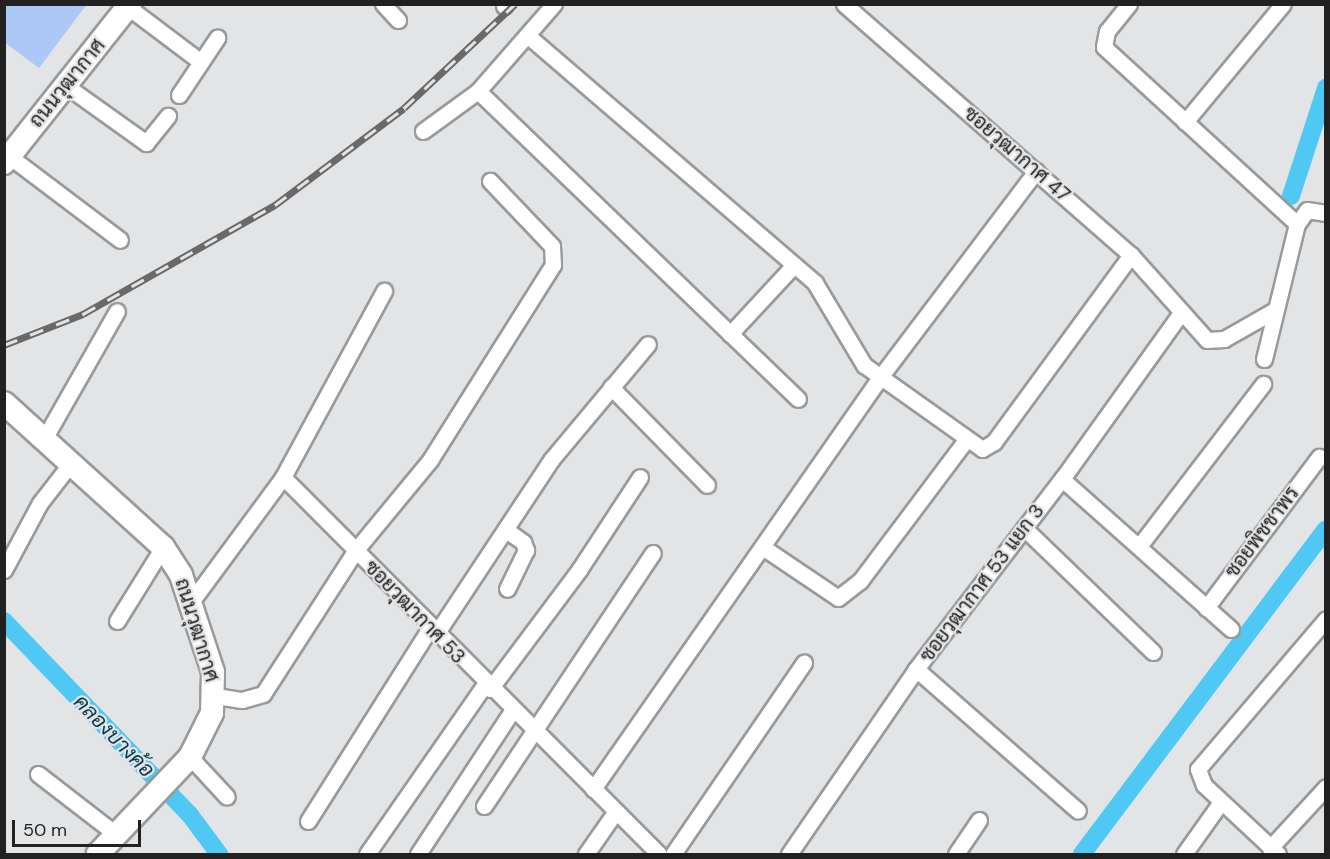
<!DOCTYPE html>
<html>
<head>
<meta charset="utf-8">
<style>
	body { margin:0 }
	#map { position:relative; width:1330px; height:859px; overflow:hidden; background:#e3e4e6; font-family:"DM Sans",Sarabun,sans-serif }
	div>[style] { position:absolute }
	.canal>* { height:18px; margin:-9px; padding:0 9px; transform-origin:9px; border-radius:9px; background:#4fc9f3 }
	.building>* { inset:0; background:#abc8f6 }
	.roads { filter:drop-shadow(2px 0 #999a9b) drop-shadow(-2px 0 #999a9b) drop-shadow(0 2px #999a9b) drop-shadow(0 -2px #999a9b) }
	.street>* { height:15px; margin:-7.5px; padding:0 7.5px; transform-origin:7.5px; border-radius:7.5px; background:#fff }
	.secondary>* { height:22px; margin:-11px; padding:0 11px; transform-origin:11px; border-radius:11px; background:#fff }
	.rail>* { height:7px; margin-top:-3.5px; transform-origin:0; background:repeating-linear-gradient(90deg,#e3e4e6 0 14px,#69696a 0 28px); box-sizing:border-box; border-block:2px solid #69696a }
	span { translate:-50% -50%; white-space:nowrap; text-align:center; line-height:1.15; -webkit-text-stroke:4.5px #e3e4e6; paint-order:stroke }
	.street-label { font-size:20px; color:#212121 }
	.water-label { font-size:21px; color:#053d4f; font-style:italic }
	.frame { position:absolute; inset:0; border:6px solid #212121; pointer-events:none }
	.scale { position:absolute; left:12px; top:820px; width:129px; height:27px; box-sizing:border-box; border:3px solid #212121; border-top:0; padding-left:8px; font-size:18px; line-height:21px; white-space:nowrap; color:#212121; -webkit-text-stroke:4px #e3e4e6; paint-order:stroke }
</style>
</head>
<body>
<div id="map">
	<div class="canal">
		<div style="left:1291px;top:196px;width:114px;rotate:-72deg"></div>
		<div style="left:4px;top:621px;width:269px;rotate:46.2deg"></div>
		<div style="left:190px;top:815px;width:49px;rotate:53.4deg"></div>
		<div style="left:1082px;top:854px;width:406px;rotate:-53.1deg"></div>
	</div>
	<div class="building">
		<div style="clip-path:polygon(4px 4px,87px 4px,39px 68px,4px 42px)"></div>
	</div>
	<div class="roads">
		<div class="street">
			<div style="left:124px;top:4px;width:96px;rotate:37deg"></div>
			<div style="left:383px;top:4px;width:22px;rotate:47deg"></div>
			<div style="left:844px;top:4px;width:381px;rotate:41.2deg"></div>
			<div style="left:1131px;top:255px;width:114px;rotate:48.2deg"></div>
			<div style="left:1207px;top:340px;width:17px;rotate:-3deg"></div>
			<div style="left:1224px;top:339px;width:59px;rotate:-29.6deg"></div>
			<div style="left:1129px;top:4px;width:35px;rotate:129deg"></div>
			<div style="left:1107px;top:31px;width:16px;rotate:101deg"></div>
			<div style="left:1104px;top:47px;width:262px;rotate:42.5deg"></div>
			<div style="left:1297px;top:224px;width:17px;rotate:-54deg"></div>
			<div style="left:1307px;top:210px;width:19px;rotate:9deg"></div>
			<div style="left:504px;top:6px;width:2px;rotate:-63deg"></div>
			<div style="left:527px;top:35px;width:380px;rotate:40.7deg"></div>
			<div style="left:815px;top:283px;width:96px;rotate:59.1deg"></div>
			<div style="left:864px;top:365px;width:145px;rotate:35.4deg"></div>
			<div style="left:982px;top:449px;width:14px;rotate:-30deg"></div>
			<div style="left:994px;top:442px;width:232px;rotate:-53.8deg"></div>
			<div style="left:65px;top:85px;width:100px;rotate:35.6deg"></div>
			<div style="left:146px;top:143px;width:35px;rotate:-51deg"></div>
			<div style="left:478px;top:91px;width:444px;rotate:43.9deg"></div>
			<div style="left:179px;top:95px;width:69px;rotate:-56.3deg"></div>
			<div style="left:1185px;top:122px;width:153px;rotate:-50.3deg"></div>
			<div style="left:423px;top:131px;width:68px;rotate:-36deg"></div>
			<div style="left:478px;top:91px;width:116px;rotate:-48.9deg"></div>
			<div style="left:9px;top:156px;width:139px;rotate:37.1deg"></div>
			<div style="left:730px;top:334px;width:94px;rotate:-47.2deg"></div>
			<div style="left:1264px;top:359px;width:139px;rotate:-76.3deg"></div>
			<div style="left:611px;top:387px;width:137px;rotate:45.6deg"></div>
			<div style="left:44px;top:439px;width:147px;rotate:-60.3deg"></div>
			<div style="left:283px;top:477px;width:532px;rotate:45.08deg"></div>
			<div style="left:1062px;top:479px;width:226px;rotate:41.6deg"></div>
			<div style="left:1024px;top:528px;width:179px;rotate:43.9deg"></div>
			<div style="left:506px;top:530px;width:21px;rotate:35deg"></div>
			<div style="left:523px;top:542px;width:9px;rotate:69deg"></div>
			<div style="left:526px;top:550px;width:43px;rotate:116deg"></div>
			<div style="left:1140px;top:545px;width:203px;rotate:-52.6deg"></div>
			<div style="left:764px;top:548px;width:89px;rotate:34deg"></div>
			<div style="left:838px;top:598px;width:28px;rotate:-38deg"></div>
			<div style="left:860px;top:581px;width:176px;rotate:-53.1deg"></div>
			<div style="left:4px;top:570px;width:76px;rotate:-61.8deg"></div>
			<div style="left:40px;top:503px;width:51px;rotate:-52.2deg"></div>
			<div style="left:191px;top:602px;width:155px;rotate:-53.6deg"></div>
			<div style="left:283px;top:477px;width:212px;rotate:-61.5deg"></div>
			<div style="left:1206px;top:608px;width:189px;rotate:-53.2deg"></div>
			<div style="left:117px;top:621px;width:87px;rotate:-58.1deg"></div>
			<div style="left:436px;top:634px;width:209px;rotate:-56.5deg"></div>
			<div style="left:551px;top:460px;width:151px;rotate:-50.1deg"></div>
			<div style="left:916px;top:669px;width:215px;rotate:41.2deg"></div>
			<div style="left:490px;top:689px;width:149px;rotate:-53.2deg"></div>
			<div style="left:579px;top:570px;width:111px;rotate:-56.7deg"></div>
			<div style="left:216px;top:696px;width:26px;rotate:9deg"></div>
			<div style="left:242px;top:700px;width:22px;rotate:-16deg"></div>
			<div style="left:263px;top:694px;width:170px;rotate:-57.2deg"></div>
			<div style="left:355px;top:551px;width:118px;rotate:-50.5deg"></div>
			<div style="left:430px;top:460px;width:231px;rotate:-57.8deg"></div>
			<div style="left:553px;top:265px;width:19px;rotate:-93deg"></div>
			<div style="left:552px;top:246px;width:90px;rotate:-133.6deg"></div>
			<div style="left:190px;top:757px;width:54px;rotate:47.2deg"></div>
			<div style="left:38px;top:774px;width:100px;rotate:37.7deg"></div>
			<div style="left:593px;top:789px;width:504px;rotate:-55.11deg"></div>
			<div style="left:881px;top:376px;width:257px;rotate:-52.9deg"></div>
			<div style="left:484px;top:806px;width:304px;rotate:-56.3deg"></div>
			<div style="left:308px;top:821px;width:228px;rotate:-57.7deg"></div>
			<div style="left:1270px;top:848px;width:83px;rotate:-47.4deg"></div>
			<div style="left:367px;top:854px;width:207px;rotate:-55.2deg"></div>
			<div style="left:418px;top:854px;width:171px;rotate:-56.7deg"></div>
			<div style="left:586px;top:854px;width:52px;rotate:-55.1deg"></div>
			<div style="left:673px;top:854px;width:232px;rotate:-55.6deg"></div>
			<div style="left:789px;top:854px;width:224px;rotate:-55.5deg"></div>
			<div style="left:916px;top:669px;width:240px;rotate:-52.5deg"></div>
			<div style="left:1062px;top:479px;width:203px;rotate:-54.4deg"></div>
			<div style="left:956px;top:854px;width:41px;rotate:-55.9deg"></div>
			<div style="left:1184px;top:854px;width:64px;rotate:-54.6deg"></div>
			<div style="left:1278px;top:854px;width:101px;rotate:-137deg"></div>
			<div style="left:1204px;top:785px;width:17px;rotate:-111deg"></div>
			<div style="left:1198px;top:769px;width:197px;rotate:-49.5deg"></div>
		</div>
		<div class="secondary">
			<div style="left:4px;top:163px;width:203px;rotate:-51.6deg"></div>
			<div style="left:4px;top:403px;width:215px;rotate:42.2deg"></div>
			<div style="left:163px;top:547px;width:33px;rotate:57deg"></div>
			<div style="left:181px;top:575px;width:102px;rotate:71.7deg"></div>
			<div style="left:213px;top:672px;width:41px;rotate:91.4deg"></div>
			<div style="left:212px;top:713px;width:49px;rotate:116.6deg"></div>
			<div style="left:190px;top:757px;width:134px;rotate:133.5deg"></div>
		</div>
	</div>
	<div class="rail">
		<div style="left:4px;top:345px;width:85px;rotate:-21.4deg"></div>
		<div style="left:83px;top:314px;width:221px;rotate:-29.6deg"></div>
		<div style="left:275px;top:205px;width:161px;rotate:-36.9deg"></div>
		<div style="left:404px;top:108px;width:152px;rotate:-43.1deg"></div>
	</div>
	<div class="street-label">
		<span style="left:67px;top:83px;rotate:-51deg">ถนนวุฒากาศ</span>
		<span style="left:1017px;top:154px;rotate:41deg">ซอยวุฒากาศ 47</span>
		<span style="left:1262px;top:532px;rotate:-53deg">ซอยพิชชาพร</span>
		<span style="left:982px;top:583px;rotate:-53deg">ซอยวุฒากาศ 53 แยก 3</span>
		<span style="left:415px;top:612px;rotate:46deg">ซอยวุฒากาศ 53</span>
		<span style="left:197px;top:630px;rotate:73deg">ถนนวุฒากาศ</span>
	</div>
	<div class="water-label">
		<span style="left:114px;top:736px;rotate:46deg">คลองบางค้อ</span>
	</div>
	<div class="frame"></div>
	<div class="scale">50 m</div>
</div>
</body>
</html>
